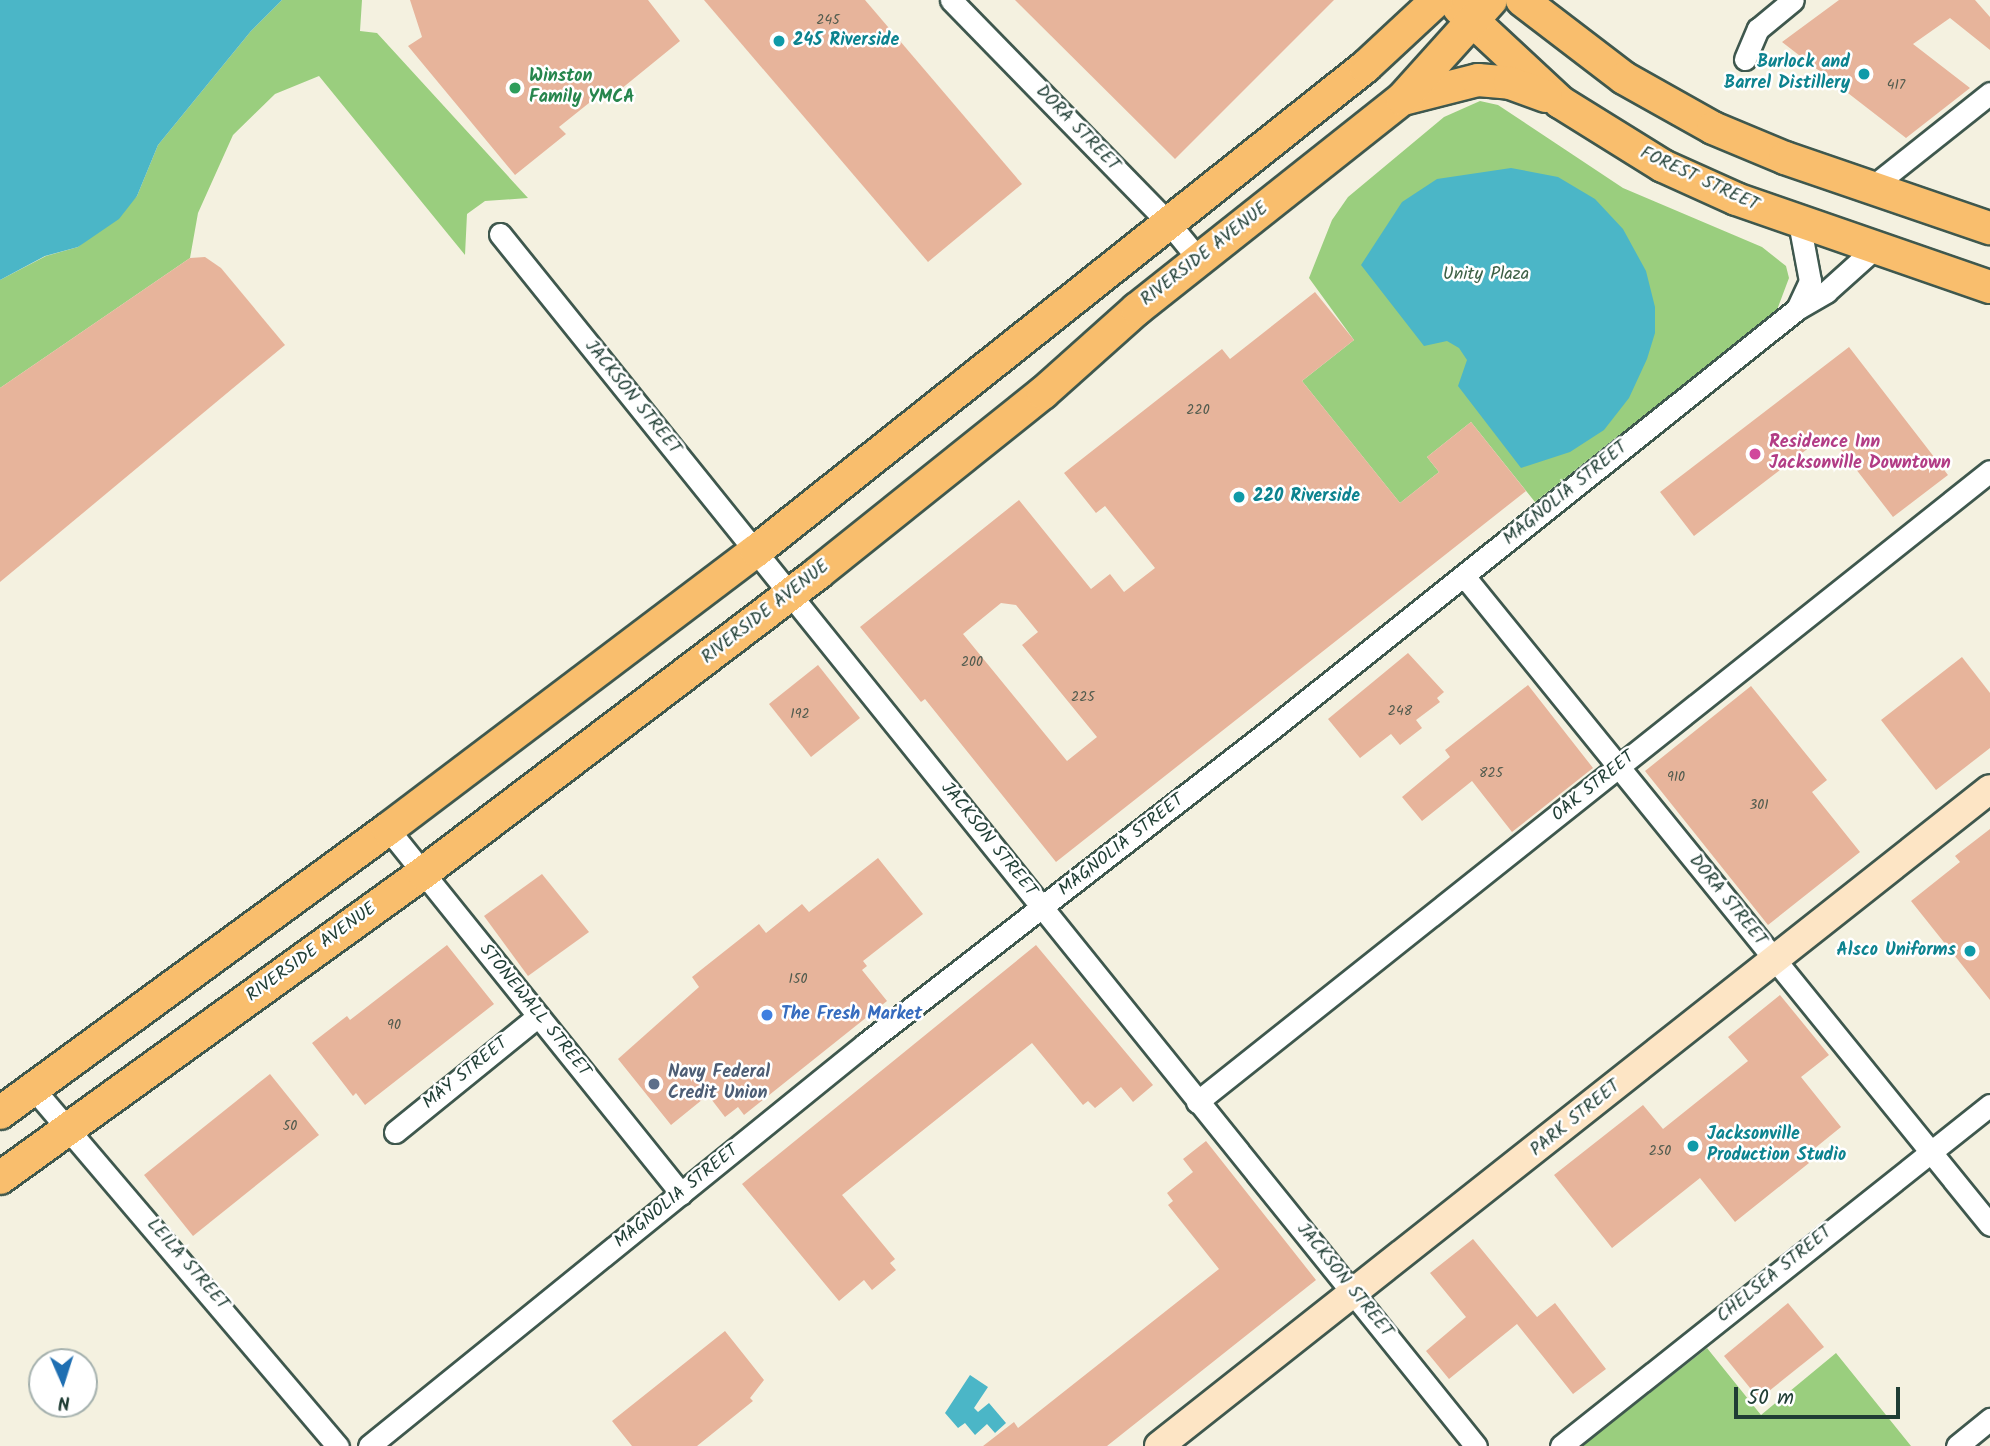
<!DOCTYPE html>
<html>
<head>
<meta charset="utf-8">
<style>
	body { margin:0 }
	#map { position:relative; width:1990px; height:1446px; overflow:hidden; background:#f4f1e0; font-family:Kalam,sans-serif }
	div>[style] { position:absolute }
	.green>* { inset:0; background:#9ace7e }
	.water>* { inset:0; background:#4bb6c7 }
	.building>* { inset:0; background:#e7b49b }
	.roads { filter:drop-shadow(2px 0 #3f584e) drop-shadow(-2px 0 #3f584e) drop-shadow(0 2px #3f584e) drop-shadow(0 -2px #3f584e) }
	.street>* { height:21px; margin:-10.5px; padding:0 10.5px; transform-origin:10.5px; border-radius:10.5px; background:#fff }
	.secondary>* { height:28px; margin:-14px; padding:0 14px; transform-origin:14px; border-radius:14px; background:#fde5c5 }
	.primary>* { height:32px; margin:-16px; padding:0 16px; transform-origin:16px; border-radius:16px; background:#f9be6d }
	.dots>* { width:19px; height:19px; translate:-50% -50%; box-sizing:border-box; border:4px solid #fff; border-radius:50% }
	span { translate:-50% -50%; white-space:nowrap; text-align:center; line-height:1.15; -webkit-text-stroke:5px #fff; paint-order:stroke }
	.number-label { font-size:14px; color:#515b4e }
	.number-label span { -webkit-text-stroke-width:0 }
	.culture-label { font-size:18px; color:#0d838f; font-weight:700 }
	.left { translate:0 -50%; text-align:left }
	.right { translate:-100% -50%; text-align:right }
	.leisure-label { font-size:18px; color:#27864d; font-weight:700 }
	.street-label { font-size:18px; color:#1f3d34 }
	.park-label { font-size:18px; color:#3e6146 }
	.hotel-label { font-size:18px; color:#b23c85; font-weight:700 }
	.shop-label { font-size:18px; color:#366cbe; font-weight:700 }
	.service-label { font-size:18px; color:#4e5e75; font-weight:700 }
	.north { position:absolute; left:28px; top:1348px; width:70px; height:70px; box-sizing:border-box; background:#fff; border:2px solid #a5b1ae; border-radius:50%; rotate:177deg; font-size:19px; font-weight:700; line-height:28px; text-align:center; color:#1f3d34 }
	.north::after { content:''; display:block; margin:auto; width:24px; height:32px; background:#1f6fb2; clip-path:polygon(50% 0,100% 100%,50% 72%,0 100%) }
	.scale { position:absolute; left:1734px; top:1387px; width:166px; height:32px; box-sizing:border-box; border:4px solid #1f3d34; border-top:0; padding-left:9px; font-size:21px; line-height:24px; white-space:nowrap; color:#1f3d34; -webkit-text-stroke:5px #fff; paint-order:stroke }
</style>
</head>
<body>
<div id="map">
	<div class="green">
		<div style="clip-path:polygon(282px 0,362px 0,360px 31px,377px 33px,528px 198px,485px 201px,467px 214px,465px 255px,319px 76px,275px 94px,233px 135px,198px 213px,190px 258px,0 388px,0 280px,46px 256px,78px 247px,137px 196px,158px 145px,251px 31px)"></div>
		<div style="clip-path:polygon(1480px 101px,1498px 105px,1623px 188px,1762px 247px,1786px 266px,1789px 278px,1777px 310px,1535px 502px,1471px 422px,1427px 457px,1439px 472px,1400px 503px,1302px 381px,1354px 340px,1309px 278px,1332px 220px,1348px 197px,1444px 117px)"></div>
		<div style="clip-path:polygon(1707px 1348px,1761px 1415px,1836px 1353px,1911px 1446px,1582px 1446px)"></div>
	</div>
	<div class="water">
		<div style="clip-path:polygon(0 0,282px 0,251px 31px,158px 145px,137px 196px,119px 219px,78px 247px,45px 256px,0 280px)"></div>
		<div style="clip-path:polygon(1511px 168px,1558px 177px,1595px 199px,1623px 229px,1646px 271px,1655px 307px,1655px 333px,1647px 359px,1629px 398px,1604px 430px,1570px 452px,1521px 468px,1458px 386px,1467px 360px,1459px 348px,1447px 341px,1424px 346px,1361px 265px,1402px 202px,1437px 179px)"></div>
		<div style="clip-path:polygon(970px 1375px,988px 1387px,974px 1408px,978px 1412px,989px 1403px,1006px 1423px,995px 1433px,987px 1424px,975px 1435px,965px 1423px,958px 1428px,945px 1413px)"></div>
	</div>
	<div class="building">
		<div style="clip-path:polygon(410px 0,648px 0,680px 41px,610px 98px,604px 91px,559px 127px,566px 134px,515px 175px,408px 46px,422px 37px)"></div>
		<div style="clip-path:polygon(704px 0,865px 0,1022px 184px,928px 262px)"></div>
		<div style="clip-path:polygon(1015px 0,1334px 0,1175px 159px)"></div>
		<div style="clip-path:polygon(1839px 0,1975px 0,1990px 17px,1990px 50px,1950px 18px,1913px 44px,1970px 88px,1906px 138px,1782px 42px)"></div>
		<div style="clip-path:polygon(205px 257px,221px 268px,285px 345px,0 582px,0 388px,190px 258px)"></div>
		<div style="clip-path:polygon(evenodd,1315px 292px,1354px 340px,1302px 381px,1400px 503px,1439px 472px,1427px 457px,1471px 422px,1526px 491px,1056px 862px,925px 699px,921px 702px,860px 627px,1019px 500px,1091px 589px,1110px 574px,1124px 592px,1155px 568px,1105px 506px,1096px 513px,1064px 473px,1222px 349px,1230px 359px,1315px 292px,1001px 603px,1016px 605px,1038px 632px,1022px 645px,1097px 737px,1067px 761px,963px 634px,1001px 603px)"></div>
		<div style="clip-path:polygon(1849px 347px,1948px 475px,1893px 517px,1828px 433px,1694px 536px,1660px 492px)"></div>
		<div style="clip-path:polygon(1408px 653px,1444px 692px,1437px 698px,1440px 702px,1416px 720px,1422px 728px,1400px 745px,1391px 734px,1360px 758px,1328px 719px)"></div>
		<div style="clip-path:polygon(1962px 657px,1990px 693px,1990px 748px,1936px 790px,1881px 720px)"></div>
		<div style="clip-path:polygon(818px 665px,860px 718px,811px 757px,769px 704px)"></div>
		<div style="clip-path:polygon(1528px 685px,1593px 768px,1512px 832px,1472px 781px,1422px 821px,1402px 797px,1450px 757px,1445px 750px)"></div>
		<div style="clip-path:polygon(1751px 686px,1827px 780px,1812px 792px,1860px 852px,1768px 925px,1645px 771px)"></div>
		<div style="clip-path:polygon(1990px 829px,1990px 1000px,1911px 901px,1960px 862px,1955px 856px)"></div>
		<div style="clip-path:polygon(878px 858px,923px 914px,863px 961px,867px 966px,862px 970px,887px 1001px,744px 1115px,738px 1107px,725px 1117px,708px 1095px,671px 1125px,618px 1059px,699px 987px,692px 977px,759px 924px,766px 933px,802px 904px,809px 912px)"></div>
		<div style="clip-path:polygon(542px 874px,589px 932px,528px 976px,484px 916px)"></div>
		<div style="clip-path:polygon(447px 945px,494px 1004px,365px 1105px,356px 1093px,353px 1096px,312px 1043px,347px 1016px,350px 1020px)"></div>
		<div style="clip-path:polygon(1036px 945px,1153px 1085px,1133px 1102px,1121px 1087px,1095px 1108px,1088px 1101px,1083px 1105px,1032px 1043px,842px 1195px,895px 1259px,890px 1263px,896px 1270px,872px 1290px,864px 1280px,839px 1301px,742px 1184px)"></div>
		<div style="clip-path:polygon(1780px 995px,1829px 1055px,1801px 1077px,1841px 1127px,1804px 1157px,1809px 1163px,1735px 1222px,1700px 1178px,1612px 1248px,1554px 1175px,1643px 1105px,1663px 1129px,1748px 1061px,1728px 1037px)"></div>
		<div style="clip-path:polygon(270px 1074px,319px 1135px,193px 1236px,144px 1175px)"></div>
		<div style="clip-path:polygon(1206px 1141px,1316px 1280px,1107px 1446px,983px 1446px,1014px 1422px,1018px 1428px,1219px 1269px,1168px 1205px,1173px 1201px,1167px 1193px,1193px 1172px,1183px 1159px)"></div>
		<div style="clip-path:polygon(1473px 1239px,1537px 1317px,1555px 1303px,1606px 1369px,1573px 1394px,1517px 1324px,1449px 1379px,1426px 1351px,1466px 1317px,1430px 1273px)"></div>
		<div style="clip-path:polygon(1788px 1303px,1824px 1347px,1759px 1399px,1724px 1356px)"></div>
		<div style="clip-path:polygon(725px 1331px,764px 1380px,750px 1398px,753px 1401px,697px 1446px,632px 1446px,612px 1421px)"></div>
	</div>
	<div class="roads">
		<div class="street">
			<div style="left:951px;top:0;width:310px;rotate:45.7deg"></div>
			<div style="left:1168px;top:222px;width:50px;rotate:50.6deg"></div>
			<div style="left:1745px;top:59px;width:33px;rotate:-67deg"></div>
			<div style="left:1758px;top:29px;width:45px;rotate:-39.6deg"></div>
			<div style="left:1872px;top:187px;width:151px;rotate:-38.5deg"></div>
			<div style="left:500px;top:234px;width:1556px;rotate:51.16deg"></div>
			<div style="left:1797px;top:309px;width:31px;rotate:-65deg"></div>
			<div style="left:1810px;top:281px;width:60px;rotate:-100.6deg"></div>
			<div style="left:1464px;top:576px;width:835px;rotate:50.98deg"></div>
			<div style="left:388px;top:829px;width:468px;rotate:51.2deg"></div>
			<div style="left:32px;top:1087px;width:472px;rotate:49.6deg"></div>
			<div style="left:1197px;top:1102px;width:1013px;rotate:-38.51deg"></div>
			<div style="left:395px;top:1132px;width:184px;rotate:-39deg"></div>
			<div style="left:369px;top:1446px;width:638px;rotate:-39.02deg"></div>
			<div style="left:865px;top:1044px;width:512px;rotate:-37.79deg"></div>
			<div style="left:1270px;top:730px;width:675px;rotate:-38.62deg"></div>
			<div style="left:1797px;top:309px;width:34px;rotate:-30deg"></div>
			<div style="left:1826px;top:292px;width:66px;rotate:-41.9deg"></div>
			<div style="left:1561px;top:1446px;width:548px;rotate:-38.48deg"></div>
			<div style="left:1957px;top:1446px;width:43px;rotate:-39.3deg"></div>
		</div>
		<div class="secondary">
			<div style="left:1159px;top:1446px;width:1059px;rotate:-38.33deg"></div>
		</div>
		<div class="primary">
			<div style="left:1522px;top:0;width:128px;rotate:37.4deg"></div>
			<div style="left:1624px;top:78px;width:102px;rotate:29.3deg"></div>
			<div style="left:1713px;top:128px;width:78px;rotate:22.6deg"></div>
			<div style="left:1785px;top:158px;width:217px;rotate:18.9deg"></div>
			<div style="left:1459px;top:8px;width:138px;rotate:42.9deg"></div>
			<div style="left:1560px;top:102px;width:121px;rotate:31.9deg"></div>
			<div style="left:1663px;top:166px;width:80px;rotate:24.3deg"></div>
			<div style="left:1736px;top:199px;width:269px;rotate:19.1deg"></div>
			<div style="left:1407px;top:98px;width:73px;rotate:-14.2deg"></div>
			<div style="left:1478px;top:80px;width:32px;rotate:5deg"></div>
			<div style="left:1510px;top:83px;width:38px;rotate:20deg"></div>
			<div style="left:0;top:1113px;width:481px;rotate:-36.2deg"></div>
			<div style="left:388px;top:829px;width:461px;rotate:-37.1deg"></div>
			<div style="left:756px;top:551px;width:778px;rotate:-38.48deg"></div>
			<div style="left:1365px;top:67px;width:98px;rotate:-42.9deg"></div>
			<div style="left:0;top:1178px;width:521px;rotate:-35.79deg"></div>
			<div style="left:423px;top:873px;width:496px;rotate:-37.2deg"></div>
			<div style="left:818px;top:573px;width:288px;rotate:-38.7deg"></div>
			<div style="left:1043px;top:393px;width:126px;rotate:-41.8deg"></div>
			<div style="left:1137px;top:309px;width:338px;rotate:-38.4deg"></div>
			<div style="left:1402px;top:99px;width:133px;rotate:-48deg"></div>
		</div>
	</div>
	<div class="dots">
		<div style="left:779px;top:41px;background:#0f9aa8"></div>
		<div style="left:1864px;top:74px;background:#0f9aa8"></div>
		<div style="left:515px;top:88px;background:#2e9e5b"></div>
		<div style="left:1755px;top:454px;background:#d1479c"></div>
		<div style="left:1239px;top:497px;background:#0f9aa8"></div>
		<div style="left:1970px;top:951px;background:#0f9aa8"></div>
		<div style="left:767px;top:1015px;background:#3f7fe0"></div>
		<div style="left:654px;top:1084px;background:#5c6f8a"></div>
		<div style="left:1693px;top:1146px;background:#0f9aa8"></div>
	</div>
	<div class="number-label">
		<span style="left:828px;top:20px">245</span>
		<span style="left:1896px;top:85px">417</span>
		<span style="left:1198px;top:410px">220</span>
		<span style="left:972px;top:662px">200</span>
		<span style="left:1083px;top:697px">225</span>
		<span style="left:1400px;top:711px">248</span>
		<span style="left:800px;top:714px">192</span>
		<span style="left:1491px;top:773px">825</span>
		<span style="left:1676px;top:777px">910</span>
		<span style="left:1759px;top:805px">301</span>
		<span style="left:798px;top:979px">150</span>
		<span style="left:394px;top:1025px">90</span>
		<span style="left:290px;top:1126px">50</span>
		<span style="left:1660px;top:1151px">250</span>
	</div>
	<div class="culture-label">
		<span class="left" style="left:793px;top:41px">245 Riverside</span>
		<span class="right" style="left:1850px;top:74px">Burlock and<br>Barrel Distillery</span>
		<span class="left" style="left:1253px;top:497px">220 Riverside</span>
		<span class="right" style="left:1956px;top:951px">Alsco Uniforms</span>
		<span class="left" style="left:1707px;top:1146px">Jacksonville<br>Production Studio</span>
	</div>
	<div class="leisure-label">
		<span class="left" style="left:529px;top:88px">Winston<br>Family YMCA</span>
	</div>
	<div class="street-label">
		<span style="left:1077px;top:129px;rotate:46deg">DORA STREET</span>
		<span style="left:1699px;top:180px;rotate:25deg">FOREST STREET</span>
		<span style="left:1205px;top:255px;rotate:-38deg">RIVERSIDE AVENUE</span>
		<span style="left:632px;top:398px;rotate:51deg">JACKSON STREET</span>
		<span style="left:1566px;top:494px;rotate:-39deg">MAGNOLIA STREET</span>
		<span style="left:766px;top:613px;rotate:-38deg">RIVERSIDE AVENUE</span>
		<span style="left:1594px;top:787px;rotate:-39deg">OAK STREET</span>
		<span style="left:988px;top:840px;rotate:51deg">JACKSON STREET</span>
		<span style="left:1122px;top:846px;rotate:-38deg">MAGNOLIA STREET</span>
		<span style="left:1727px;top:901px;rotate:51deg">DORA STREET</span>
		<span style="left:312px;top:953px;rotate:-36deg">RIVERSIDE AVENUE</span>
		<span style="left:534px;top:1011px;rotate:51deg">STONEWALL STREET</span>
		<span style="left:466px;top:1074px;rotate:-39deg">MAY STREET</span>
		<span style="left:1576px;top:1119px;rotate:-39deg">PARK STREET</span>
		<span style="left:677px;top:1197px;rotate:-39deg">MAGNOLIA STREET</span>
		<span style="left:187px;top:1265px;rotate:49deg">LEILA STREET</span>
		<span style="left:1775px;top:1275px;rotate:-39deg">CHELSEA STREET</span>
		<span style="left:1344px;top:1281px;rotate:51deg">JACKSON STREET</span>
	</div>
	<div class="park-label">
		<span style="left:1486px;top:275px">Unity Plaza</span>
	</div>
	<div class="hotel-label">
		<span class="left" style="left:1769px;top:454px">Residence Inn<br>Jacksonville Downtown</span>
	</div>
	<div class="shop-label">
		<span class="left" style="left:781px;top:1015px">The Fresh Market</span>
	</div>
	<div class="service-label">
		<span class="left" style="left:668px;top:1084px">Navy Federal<br>Credit Union</span>
	</div>
	<div class="north">N</div>
	<div class="scale">50 m</div>
</div>
</body>
</html>
